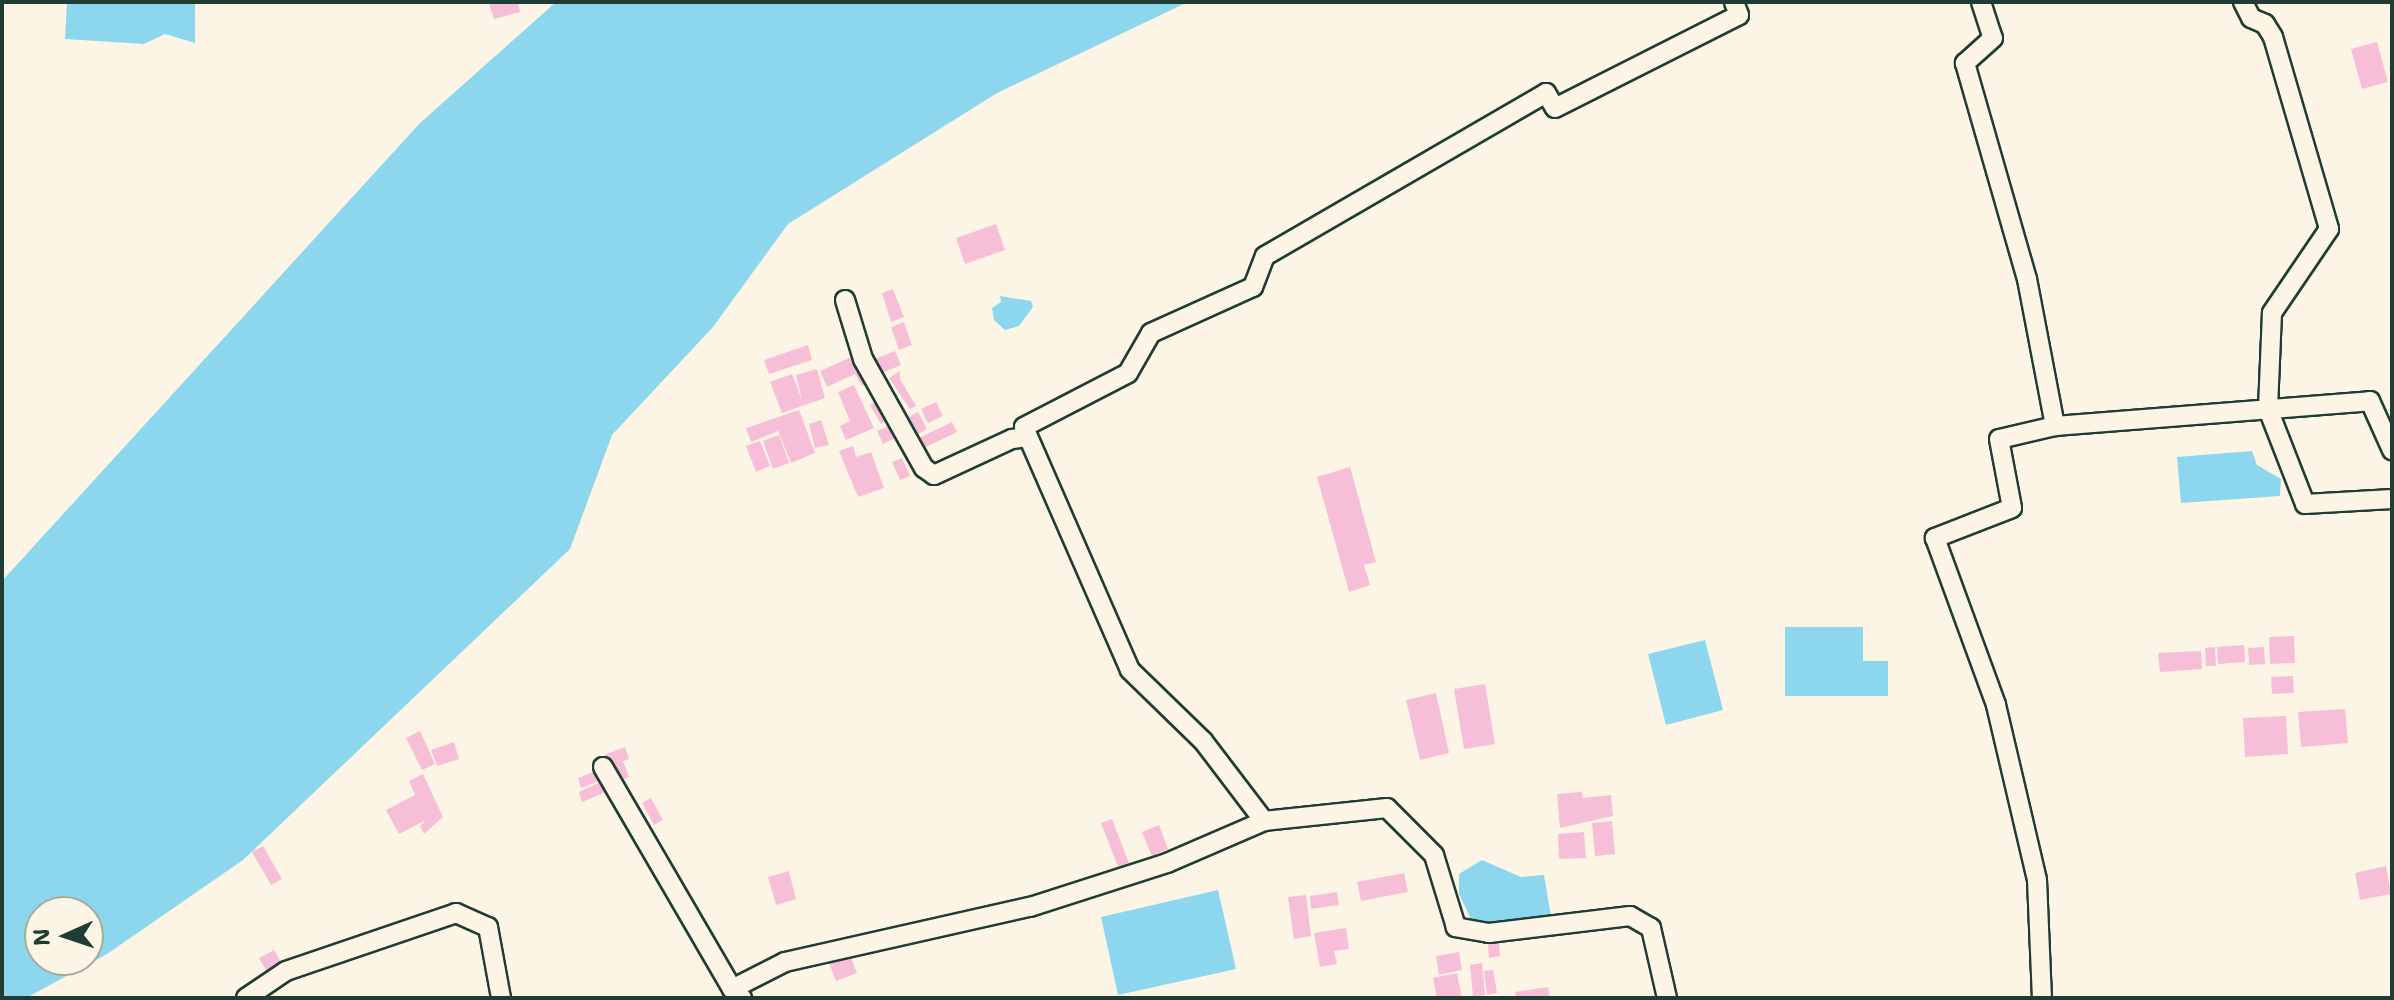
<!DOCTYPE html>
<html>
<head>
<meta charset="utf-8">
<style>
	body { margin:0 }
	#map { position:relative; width:2394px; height:1000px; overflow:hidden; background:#fcf5e5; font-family:"Shantell Sans",sans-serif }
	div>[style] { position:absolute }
	.water>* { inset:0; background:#8dd7ee }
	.building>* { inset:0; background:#f6bfd7 }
	.roads { filter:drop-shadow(2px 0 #1f3d34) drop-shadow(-2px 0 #1f3d34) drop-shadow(0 2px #1f3d34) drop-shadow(0 -2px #1f3d34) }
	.minor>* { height:18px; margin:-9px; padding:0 9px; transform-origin:9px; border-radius:9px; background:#fcf5e5 }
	span { translate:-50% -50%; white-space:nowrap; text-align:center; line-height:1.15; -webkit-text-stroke:6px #fcf5e5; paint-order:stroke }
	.frame { position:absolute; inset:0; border:4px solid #1f3d34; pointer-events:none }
	.north { position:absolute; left:24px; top:896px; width:80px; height:80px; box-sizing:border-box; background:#fcf5e5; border:2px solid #a4ab9e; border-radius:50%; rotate:267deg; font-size:22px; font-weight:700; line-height:32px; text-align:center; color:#1f3d34 }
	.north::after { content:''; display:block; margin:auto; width:28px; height:36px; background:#1f3d34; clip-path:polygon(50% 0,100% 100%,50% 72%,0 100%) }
</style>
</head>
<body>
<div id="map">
	<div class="water">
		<div style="clip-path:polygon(67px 2px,195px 2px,195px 43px,165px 34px,144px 44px,65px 39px)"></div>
		<div style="clip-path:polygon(evenodd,556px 2px,1188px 2px,997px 93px,788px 224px,713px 327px,612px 435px,570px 549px,243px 860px,107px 954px,26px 998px,2px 998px,2px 581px,420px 123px,556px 2px,88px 912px,88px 960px,40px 960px,40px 912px,88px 912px)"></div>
		<div style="clip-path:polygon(1000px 296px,1031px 301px,1033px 307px,1019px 326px,1005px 330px,994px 320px,992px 308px,1001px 302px)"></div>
		<div style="clip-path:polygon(2252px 451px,2257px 465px,2281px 479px,2280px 496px,2181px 503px,2177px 457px)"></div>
		<div style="clip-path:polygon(1785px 627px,1863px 627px,1863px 661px,1888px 661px,1888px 696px,1785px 696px)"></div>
		<div style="clip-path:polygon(1705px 640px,1723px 710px,1666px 725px,1648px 654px)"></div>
		<div style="clip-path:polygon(1482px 860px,1521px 877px,1544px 875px,1551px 916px,1503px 924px,1471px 919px,1459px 894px,1459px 874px)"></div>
		<div style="clip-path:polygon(1218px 890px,1236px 969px,1118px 995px,1101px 917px)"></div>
	</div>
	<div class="building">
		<div style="clip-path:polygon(518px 2px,520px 12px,494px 19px,489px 4px)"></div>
		<div style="clip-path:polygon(2377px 42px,2388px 82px,2362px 89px,2351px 49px)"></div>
		<div style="clip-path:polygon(996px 224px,1005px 250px,965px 264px,956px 238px)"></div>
		<div style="clip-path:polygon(893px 289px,904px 317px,891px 322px,882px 293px)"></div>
		<div style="clip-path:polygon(904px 322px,912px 345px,899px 350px,891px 327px)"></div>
		<div style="clip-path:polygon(808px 345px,812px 360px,769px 374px,764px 360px)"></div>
		<div style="clip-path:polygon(895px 351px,901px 365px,882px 373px,875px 359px)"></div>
		<div style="clip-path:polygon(860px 353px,873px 380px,862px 386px,855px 374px,827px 387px,820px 371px)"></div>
		<div style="clip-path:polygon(817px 369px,825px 398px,782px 413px,770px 382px,792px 374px,802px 400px,796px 375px)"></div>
		<div style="clip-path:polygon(900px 371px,900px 379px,916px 406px,910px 409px,889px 378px)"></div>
		<div style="clip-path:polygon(854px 385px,874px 428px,846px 440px,840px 426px,850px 421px,838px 392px)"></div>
		<div style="clip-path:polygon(881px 398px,892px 418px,881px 424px,870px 405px)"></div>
		<div style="clip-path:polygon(936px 402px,943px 416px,928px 423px,921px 409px)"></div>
		<div style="clip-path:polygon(799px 410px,815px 453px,791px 463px,778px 431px,751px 442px,746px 428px)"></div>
		<div style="clip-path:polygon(918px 412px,927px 429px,918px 434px,909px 417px)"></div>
		<div style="clip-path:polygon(821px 420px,829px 445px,815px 448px,809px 424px)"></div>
		<div style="clip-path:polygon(898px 422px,904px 434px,883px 444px,877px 431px)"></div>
		<div style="clip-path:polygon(952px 422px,957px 432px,922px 449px,917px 439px)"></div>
		<div style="clip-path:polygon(779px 435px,789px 463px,773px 469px,763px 441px)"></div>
		<div style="clip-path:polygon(760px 441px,770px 466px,756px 472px,746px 446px)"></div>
		<div style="clip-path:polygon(853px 446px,856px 457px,871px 452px,884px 488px,858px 497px,839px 451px)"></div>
		<div style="clip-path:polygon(902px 458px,910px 476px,900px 480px,892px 462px)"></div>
		<div style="clip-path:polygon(1350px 467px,1376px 562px,1364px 565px,1370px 585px,1349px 592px,1317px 477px)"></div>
		<div style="clip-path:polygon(2294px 636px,2295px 663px,2270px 664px,2269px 637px)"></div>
		<div style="clip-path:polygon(2244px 645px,2245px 662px,2218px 664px,2217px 647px)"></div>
		<div style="clip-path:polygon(2215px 647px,2216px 666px,2206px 666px,2205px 648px)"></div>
		<div style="clip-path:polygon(2264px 647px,2265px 664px,2249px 665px,2248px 648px)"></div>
		<div style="clip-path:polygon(2201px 651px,2202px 669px,2160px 672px,2158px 653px)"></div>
		<div style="clip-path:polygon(2293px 676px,2294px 693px,2272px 694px,2271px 677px)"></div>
		<div style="clip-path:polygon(1485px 684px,1495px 744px,1464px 749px,1454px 689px)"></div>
		<div style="clip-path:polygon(1436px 693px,1449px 753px,1420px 760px,1406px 700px)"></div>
		<div style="clip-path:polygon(2345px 709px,2348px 743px,2301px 747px,2298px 712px)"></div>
		<div style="clip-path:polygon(2286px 716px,2288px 754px,2245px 757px,2243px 718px)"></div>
		<div style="clip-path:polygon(420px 731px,435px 764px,422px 770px,406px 738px)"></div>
		<div style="clip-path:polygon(454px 742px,459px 759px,437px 766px,431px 750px)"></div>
		<div style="clip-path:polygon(625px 747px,629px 759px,623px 761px,629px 777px,616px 783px,604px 755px)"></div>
		<div style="clip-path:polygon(601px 769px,604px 779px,581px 788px,578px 778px)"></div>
		<div style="clip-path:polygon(423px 774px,443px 817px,424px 834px,420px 826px,426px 820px,399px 834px,386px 810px,415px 795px,409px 781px)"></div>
		<div style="clip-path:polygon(603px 781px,608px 791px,582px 802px,579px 792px)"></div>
		<div style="clip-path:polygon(1582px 792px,1583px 798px,1611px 795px,1613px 816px,1560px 828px,1557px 794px)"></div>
		<div style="clip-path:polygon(651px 798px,663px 820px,654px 825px,642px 803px)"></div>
		<div style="clip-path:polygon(1112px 819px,1129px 863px,1118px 867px,1101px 823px)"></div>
		<div style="clip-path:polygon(1612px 821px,1615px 854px,1595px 856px,1592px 823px)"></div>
		<div style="clip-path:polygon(1159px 825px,1168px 849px,1152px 856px,1142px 832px)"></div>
		<div style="clip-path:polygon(1584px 832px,1586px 858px,1559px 859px,1558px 834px)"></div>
		<div style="clip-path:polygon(263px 846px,282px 879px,271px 885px,252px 852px)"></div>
		<div style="clip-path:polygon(2386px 866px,2391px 894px,2360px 900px,2355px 873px)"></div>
		<div style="clip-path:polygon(789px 871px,796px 899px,776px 905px,768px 877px)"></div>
		<div style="clip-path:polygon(1404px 873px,1408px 892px,1361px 901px,1357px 882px)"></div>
		<div style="clip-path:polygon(1337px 892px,1339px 905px,1311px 909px,1310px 896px)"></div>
		<div style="clip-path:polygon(1306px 895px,1311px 936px,1294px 939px,1288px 897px)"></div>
		<div style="clip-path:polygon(1346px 928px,1349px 949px,1334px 951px,1337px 964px,1320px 967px,1314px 933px)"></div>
		<div style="clip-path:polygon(1499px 941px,1500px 956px,1489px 958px,1488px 942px)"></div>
		<div style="clip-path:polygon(274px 950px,283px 966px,268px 974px,259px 958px)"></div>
		<div style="clip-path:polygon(848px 950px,857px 973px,836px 981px,827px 958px)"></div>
		<div style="clip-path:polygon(1459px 952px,1462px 970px,1439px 975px,1436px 956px)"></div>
		<div style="clip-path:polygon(1482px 963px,1485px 995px,1473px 997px,1470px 965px)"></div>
		<div style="clip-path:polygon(1493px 970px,1497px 993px,1487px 995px,1484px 971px)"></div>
		<div style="clip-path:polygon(1457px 973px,1462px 998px,1437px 998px,1433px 978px)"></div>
		<div style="clip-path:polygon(1548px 987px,1550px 998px,1516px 998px,1515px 992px)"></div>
	</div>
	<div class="roads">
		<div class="minor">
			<div style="left:1981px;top:2px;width:38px;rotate:72deg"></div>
			<div style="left:1993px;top:38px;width:38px;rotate:138deg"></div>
			<div style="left:1965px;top:63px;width:225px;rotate:74deg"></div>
			<div style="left:2027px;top:279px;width:150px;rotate:79.2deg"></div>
			<div style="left:2055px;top:426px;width:57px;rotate:166.9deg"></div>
			<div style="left:1999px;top:439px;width:70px;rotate:79.3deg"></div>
			<div style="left:2012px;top:508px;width:83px;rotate:158.7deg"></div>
			<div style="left:1935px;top:538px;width:178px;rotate:69.9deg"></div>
			<div style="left:1996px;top:705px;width:180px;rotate:76.8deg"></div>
			<div style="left:2037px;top:880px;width:118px;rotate:87.6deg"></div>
			<div style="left:2243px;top:2px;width:18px;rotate:63deg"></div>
			<div style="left:2251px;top:18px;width:15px;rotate:23deg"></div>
			<div style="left:2265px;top:24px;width:15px;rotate:58deg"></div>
			<div style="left:2273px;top:37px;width:200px;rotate:73.7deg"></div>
			<div style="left:2329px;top:229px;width:102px;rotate:124.2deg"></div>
			<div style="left:2272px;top:313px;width:96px;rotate:92.4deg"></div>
			<div style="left:2268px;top:409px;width:102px;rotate:68.7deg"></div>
			<div style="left:2305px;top:504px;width:87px;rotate:-3.3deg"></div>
			<div style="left:845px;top:300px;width:62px;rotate:73deg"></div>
			<div style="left:863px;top:359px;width:125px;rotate:60.8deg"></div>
			<div style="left:924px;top:468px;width:12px;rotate:35deg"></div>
			<div style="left:934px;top:475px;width:86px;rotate:-24.8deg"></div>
			<div style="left:1012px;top:439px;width:16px;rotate:-7deg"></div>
			<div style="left:2055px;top:426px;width:316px;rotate:-4.5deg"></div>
			<div style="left:2370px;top:401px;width:54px;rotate:65.8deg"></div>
			<div style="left:603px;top:767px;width:257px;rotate:59.8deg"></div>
			<div style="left:246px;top:998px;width:48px;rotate:-34deg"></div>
			<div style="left:286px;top:971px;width:180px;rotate:-18.8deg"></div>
			<div style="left:456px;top:913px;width:35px;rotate:24deg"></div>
			<div style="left:488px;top:927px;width:72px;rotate:79.6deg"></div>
			<div style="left:742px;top:998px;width:13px;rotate:-138deg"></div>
			<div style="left:732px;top:989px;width:59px;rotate:-27deg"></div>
			<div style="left:785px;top:962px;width:251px;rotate:-12.7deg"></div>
			<div style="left:1030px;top:907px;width:144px;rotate:-17.8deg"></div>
			<div style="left:1167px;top:863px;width:106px;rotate:-23.4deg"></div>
			<div style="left:1667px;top:998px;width:72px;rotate:-102.9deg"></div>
			<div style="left:1651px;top:928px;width:24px;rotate:-150deg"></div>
			<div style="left:1630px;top:916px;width:142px;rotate:173.1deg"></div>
			<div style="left:1489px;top:933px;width:34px;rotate:-170deg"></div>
			<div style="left:1456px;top:927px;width:75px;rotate:-107deg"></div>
			<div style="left:1434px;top:855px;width:66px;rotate:-135deg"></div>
			<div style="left:1387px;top:808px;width:124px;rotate:174deg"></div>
			<div style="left:1264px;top:821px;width:101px;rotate:-127.3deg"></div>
			<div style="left:1203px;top:741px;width:102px;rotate:-135.8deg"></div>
			<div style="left:1130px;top:670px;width:265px;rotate:-113.6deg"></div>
			<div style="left:1024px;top:427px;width:117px;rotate:-27.4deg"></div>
			<div style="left:1128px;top:373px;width:46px;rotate:-60.1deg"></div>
			<div style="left:1151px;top:333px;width:112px;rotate:-24.3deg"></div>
			<div style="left:1253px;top:287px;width:33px;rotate:-69deg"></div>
			<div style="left:1265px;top:256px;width:325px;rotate:-30.1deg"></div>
			<div style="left:1546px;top:93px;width:17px;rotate:59deg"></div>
			<div style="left:1555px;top:108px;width:206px;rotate:-26.8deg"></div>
			<div style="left:1739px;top:15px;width:14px;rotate:-111deg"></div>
		</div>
	</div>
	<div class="frame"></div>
	<div class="north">N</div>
</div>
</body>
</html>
